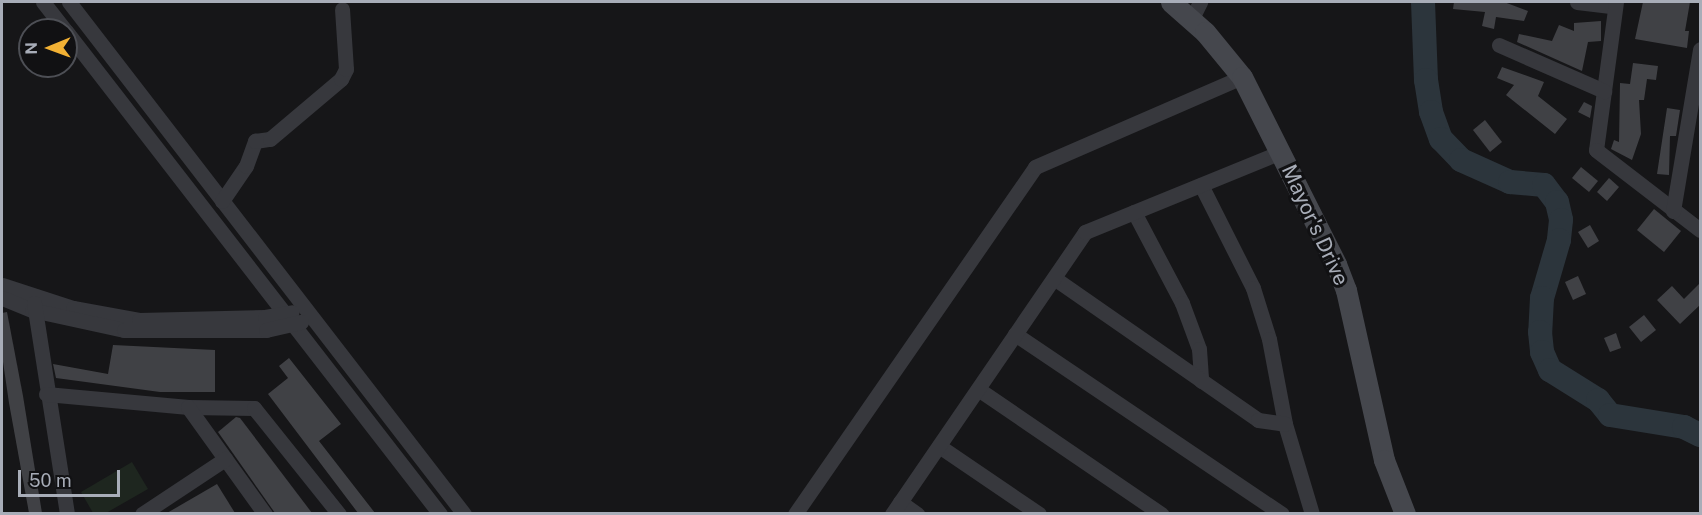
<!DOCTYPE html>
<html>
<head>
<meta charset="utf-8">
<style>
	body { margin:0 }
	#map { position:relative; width:1702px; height:515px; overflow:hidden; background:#161618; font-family:"Public Sans",sans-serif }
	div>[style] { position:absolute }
	.green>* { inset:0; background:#1e261f }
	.river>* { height:24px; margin:-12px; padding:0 12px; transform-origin:12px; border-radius:12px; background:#2c353c }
	.building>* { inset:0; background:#404145 }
	.street>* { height:15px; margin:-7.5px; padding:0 7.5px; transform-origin:7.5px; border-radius:7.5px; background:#37383d }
	.secondary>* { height:21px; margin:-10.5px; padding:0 10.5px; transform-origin:10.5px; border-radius:10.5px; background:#45474d }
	span { translate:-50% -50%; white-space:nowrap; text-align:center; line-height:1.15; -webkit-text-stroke:6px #111113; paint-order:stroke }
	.street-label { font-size:21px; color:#a8adb8 }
	.frame { position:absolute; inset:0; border:3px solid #a8adb8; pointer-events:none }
	.north { position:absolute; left:18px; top:18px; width:60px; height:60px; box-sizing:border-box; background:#111113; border:2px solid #4d4f55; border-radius:50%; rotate:269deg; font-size:16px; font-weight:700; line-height:24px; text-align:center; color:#a8adb8 }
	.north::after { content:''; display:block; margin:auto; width:21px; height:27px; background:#f2b134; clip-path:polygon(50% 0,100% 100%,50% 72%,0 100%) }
	.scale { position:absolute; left:18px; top:470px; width:102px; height:27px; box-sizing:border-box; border:3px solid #a8adb8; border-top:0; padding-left:8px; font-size:18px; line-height:21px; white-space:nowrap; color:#a8adb8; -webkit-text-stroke:4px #111113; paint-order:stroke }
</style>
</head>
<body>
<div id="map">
	<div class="green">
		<div style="clip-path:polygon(132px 462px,148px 489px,106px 513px,93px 513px,81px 492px)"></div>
	</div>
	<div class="river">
		<div style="left:1423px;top:2px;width:78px;rotate:87.8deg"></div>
		<div style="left:1426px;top:80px;width:32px;rotate:81deg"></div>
		<div style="left:1431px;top:112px;width:29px;rotate:70deg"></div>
		<div style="left:1441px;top:139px;width:29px;rotate:46deg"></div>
		<div style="left:1461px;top:160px;width:54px;rotate:24.2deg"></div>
		<div style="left:1510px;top:182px;width:34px;rotate:5deg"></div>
		<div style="left:1544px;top:185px;width:21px;rotate:53deg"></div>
		<div style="left:1557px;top:202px;width:18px;rotate:77deg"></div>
		<div style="left:1561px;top:220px;width:20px;rotate:96deg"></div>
		<div style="left:1559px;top:240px;width:60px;rotate:106.3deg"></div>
		<div style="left:1542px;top:298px;width:34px;rotate:93deg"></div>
		<div style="left:1540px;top:332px;width:20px;rotate:84deg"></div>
		<div style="left:1542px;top:352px;width:20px;rotate:66deg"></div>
		<div style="left:1550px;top:370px;width:57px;rotate:32deg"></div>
		<div style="left:1598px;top:400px;width:19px;rotate:51deg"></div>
		<div style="left:1610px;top:415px;width:75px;rotate:9.2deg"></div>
		<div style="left:1684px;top:427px;width:18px;rotate:27deg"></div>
	</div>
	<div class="building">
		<div style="clip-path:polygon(1454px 2px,1504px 2px,1528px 11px,1524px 21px,1496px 17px,1494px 29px,1482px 26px,1485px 12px,1453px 9px)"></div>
		<div style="clip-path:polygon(1643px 2px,1690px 2px,1685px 31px,1689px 31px,1687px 48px,1635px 39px)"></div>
		<div style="clip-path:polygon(1601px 21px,1601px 41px,1588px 42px,1582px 71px,1517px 42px,1519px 34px,1552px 41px,1559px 25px,1574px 31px,1574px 23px)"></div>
		<div style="clip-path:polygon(1633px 63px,1658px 66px,1656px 80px,1647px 79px,1644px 100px,1639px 100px,1641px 134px,1632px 160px,1611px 149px,1614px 140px,1619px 142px,1620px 83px,1630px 84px)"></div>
		<div style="clip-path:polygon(1502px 67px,1544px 82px,1538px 96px,1567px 119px,1555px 134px,1506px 95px,1514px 85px,1497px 78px)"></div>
		<div style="clip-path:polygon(1584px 102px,1592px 106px,1590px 118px,1578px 112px)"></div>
		<div style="clip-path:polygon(1667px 108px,1680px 110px,1676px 136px,1670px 136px,1669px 175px,1657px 174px)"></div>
		<div style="clip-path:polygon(1485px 120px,1502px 142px,1490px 152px,1473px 130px)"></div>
		<div style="clip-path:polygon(1581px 167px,1598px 181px,1589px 192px,1572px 178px)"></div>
		<div style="clip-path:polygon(1609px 178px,1619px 187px,1607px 201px,1597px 192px)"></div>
		<div style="clip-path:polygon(1654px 209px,1681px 231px,1664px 252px,1637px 230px)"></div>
		<div style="clip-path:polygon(1590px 225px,1599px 241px,1588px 248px,1578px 232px)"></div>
		<div style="clip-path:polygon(1578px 276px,1586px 294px,1573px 300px,1565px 282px)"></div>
		<div style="clip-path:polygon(1701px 282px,1701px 304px,1680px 324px,1657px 300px,1672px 286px,1684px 299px)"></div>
		<div style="clip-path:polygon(7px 312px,23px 396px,42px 513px,29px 513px,9px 403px,2px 355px,2px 313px)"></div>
		<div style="clip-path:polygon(1644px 315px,1656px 330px,1641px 342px,1629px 327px)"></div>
		<div style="clip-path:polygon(1616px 333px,1621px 348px,1610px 352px,1604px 338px)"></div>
		<div style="clip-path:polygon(113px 345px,215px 350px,215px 392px,160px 392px,56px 378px,53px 364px,108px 374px)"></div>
		<div style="clip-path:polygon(289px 358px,341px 424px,319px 441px,375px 513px,358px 513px,268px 394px,288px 378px,279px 366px)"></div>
		<div style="clip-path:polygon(236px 417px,240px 418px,312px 513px,275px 513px,218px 432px)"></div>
		<div style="clip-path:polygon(217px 484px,235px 513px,167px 513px)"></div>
	</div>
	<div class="street">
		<div style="left:43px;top:2px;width:36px;rotate:52deg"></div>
		<div style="left:69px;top:2px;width:647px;rotate:52.35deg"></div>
		<div style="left:1577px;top:2px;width:38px;rotate:7deg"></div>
		<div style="left:1616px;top:2px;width:149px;rotate:97.7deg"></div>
		<div style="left:1596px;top:150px;width:131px;rotate:37.6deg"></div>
		<div style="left:1192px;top:18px;width:18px;rotate:-63deg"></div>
		<div style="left:66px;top:31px;width:611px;rotate:52.25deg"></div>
		<div style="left:1499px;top:45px;width:115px;rotate:23.7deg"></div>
		<div style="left:1201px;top:185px;width:115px;rotate:63.2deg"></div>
		<div style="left:1253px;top:288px;width:53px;rotate:72.6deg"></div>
		<div style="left:1269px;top:339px;width:86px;rotate:79.3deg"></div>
		<div style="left:1285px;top:424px;width:94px;rotate:73.3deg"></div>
		<div style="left:222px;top:201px;width:42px;rotate:-55.6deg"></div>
		<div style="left:246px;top:166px;width:27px;rotate:-70deg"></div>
		<div style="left:255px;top:141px;width:15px;rotate:-8deg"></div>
		<div style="left:270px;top:139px;width:93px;rotate:-40.2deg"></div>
		<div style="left:341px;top:79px;width:11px;rotate:-63deg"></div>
		<div style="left:346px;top:69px;width:60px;rotate:-93.8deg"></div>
		<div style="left:1673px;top:211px;width:164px;rotate:-80.5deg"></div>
		<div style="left:1134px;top:212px;width:103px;rotate:62.2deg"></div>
		<div style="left:1182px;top:303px;width:49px;rotate:69.7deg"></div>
		<div style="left:1199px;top:349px;width:32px;rotate:86deg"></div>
		<div style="left:1054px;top:278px;width:249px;rotate:34.8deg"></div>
		<div style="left:1258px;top:420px;width:27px;rotate:8deg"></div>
		<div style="left:2px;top:285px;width:75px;rotate:17.9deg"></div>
		<div style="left:73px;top:308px;width:67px;rotate:10.3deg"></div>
		<div style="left:139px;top:320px;width:126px;rotate:-1.4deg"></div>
		<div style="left:265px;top:317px;width:27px;rotate:-10deg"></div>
		<div style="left:2px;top:298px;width:32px;rotate:22deg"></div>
		<div style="left:32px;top:310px;width:94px;rotate:12.3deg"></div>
		<div style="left:124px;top:330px;width:142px"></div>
		<div style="left:266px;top:330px;width:36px;rotate:-13deg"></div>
		<div style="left:34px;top:303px;width:214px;rotate:81.1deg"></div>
		<div style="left:1015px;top:334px;width:322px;rotate:34deg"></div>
		<div style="left:978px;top:389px;width:222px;rotate:34.3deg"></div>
		<div style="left:46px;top:394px;width:143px;rotate:5.2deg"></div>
		<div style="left:188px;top:407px;width:66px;rotate:0.9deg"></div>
		<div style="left:254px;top:408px;width:136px;rotate:51.3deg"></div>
		<div style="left:188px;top:407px;width:132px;rotate:54.3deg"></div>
		<div style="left:939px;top:446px;width:121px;rotate:34.2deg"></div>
		<div style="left:900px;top:502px;width:21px;rotate:35deg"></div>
		<div style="left:142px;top:514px;width:100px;rotate:-33.5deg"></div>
		<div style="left:795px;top:514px;width:422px;rotate:-55.3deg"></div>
		<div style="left:1035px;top:167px;width:226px;rotate:-23.5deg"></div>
		<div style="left:892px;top:514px;width:342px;rotate:-55.6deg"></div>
		<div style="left:1085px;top:232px;width:212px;rotate:-22.2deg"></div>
	</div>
	<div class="secondary">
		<div style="left:1171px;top:2px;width:45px;rotate:41.4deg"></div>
		<div style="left:1205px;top:32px;width:58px;rotate:50.6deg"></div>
		<div style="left:1242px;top:77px;width:209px;rotate:63.3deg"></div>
		<div style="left:1336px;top:264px;width:28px;rotate:69deg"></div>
		<div style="left:1346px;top:290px;width:174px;rotate:77.4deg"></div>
		<div style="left:1384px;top:460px;width:58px;rotate:68.7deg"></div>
	</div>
	<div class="street-label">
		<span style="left:1315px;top:225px;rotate:65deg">Mayor's Drive</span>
	</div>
	<div class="frame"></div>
	<div class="north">N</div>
	<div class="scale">50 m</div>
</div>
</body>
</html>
